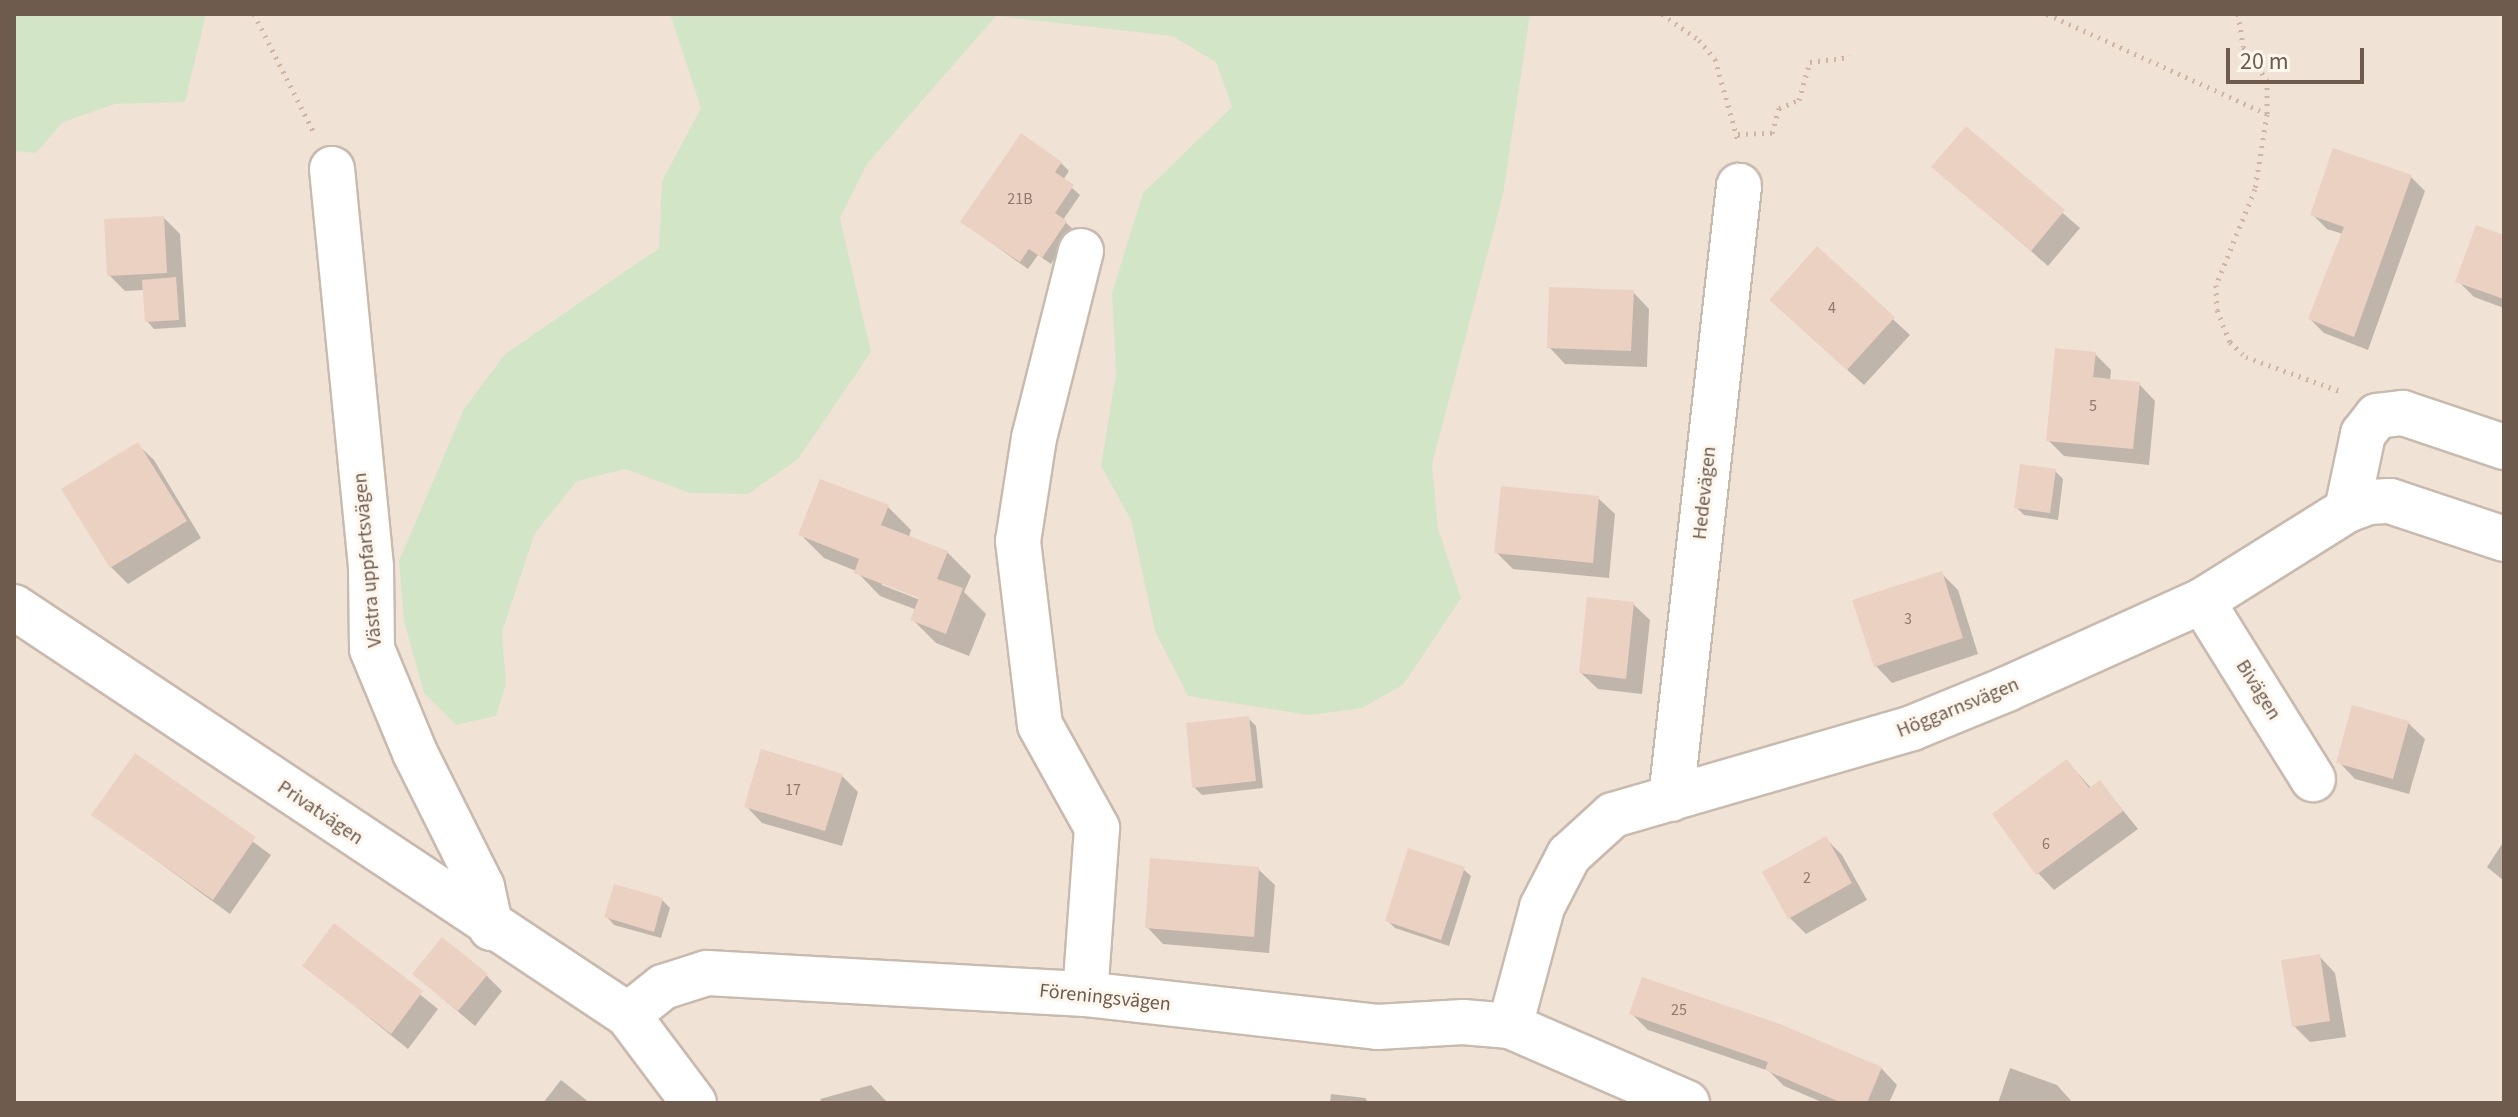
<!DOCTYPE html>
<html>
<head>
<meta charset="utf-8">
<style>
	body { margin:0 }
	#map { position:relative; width:2518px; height:1117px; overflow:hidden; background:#f9f2e6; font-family:"Source Sans 3",sans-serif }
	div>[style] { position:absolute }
	.residential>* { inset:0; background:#f0e3d6 }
	.green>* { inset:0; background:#d3e5c7 }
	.shadow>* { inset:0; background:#0003 }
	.building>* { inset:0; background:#ebd1c2 }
	.path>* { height:5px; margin-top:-2.5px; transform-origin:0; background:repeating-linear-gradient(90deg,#d0b5a5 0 2px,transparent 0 8px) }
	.roads { filter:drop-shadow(2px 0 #c9baae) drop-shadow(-2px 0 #c9baae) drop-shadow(0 2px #c9baae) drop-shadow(0 -2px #c9baae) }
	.minor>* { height:44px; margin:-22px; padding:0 22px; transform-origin:22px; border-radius:22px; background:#fff }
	span { translate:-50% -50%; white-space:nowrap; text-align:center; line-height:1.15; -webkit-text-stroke:6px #fcf6ec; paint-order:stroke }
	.number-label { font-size:16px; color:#8e786b }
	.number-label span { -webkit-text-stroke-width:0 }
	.street-label { font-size:20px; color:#6f5a4e }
	.frame { position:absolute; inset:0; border:16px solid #6f5a4e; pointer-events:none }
	.scale { position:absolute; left:2226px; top:48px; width:138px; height:36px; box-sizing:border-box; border:4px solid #6f5a4e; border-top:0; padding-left:10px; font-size:24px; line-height:28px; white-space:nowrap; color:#6f5a4e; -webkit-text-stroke:6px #fcf6ec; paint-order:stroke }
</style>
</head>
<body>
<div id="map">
	<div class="residential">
		<div style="clip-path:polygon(14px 14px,2504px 14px,2504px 1103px,14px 1103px)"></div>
	</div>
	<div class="green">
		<div style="clip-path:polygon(14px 14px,206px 14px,185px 102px,115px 104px,63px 122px,36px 153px,14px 151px)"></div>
		<div style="clip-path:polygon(670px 14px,1530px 14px,1503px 195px,1432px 464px,1438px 528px,1461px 598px,1403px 685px,1362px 708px,1309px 715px,1188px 696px,1155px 631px,1131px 520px,1101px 466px,1116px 374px,1112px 293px,1143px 193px,1232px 107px,1216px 62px,1172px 36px,996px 16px,867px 164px,840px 218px,871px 352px,798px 459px,748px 494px,690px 493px,625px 469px,577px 481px,535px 533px,502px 632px,506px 684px,496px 716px,456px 725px,424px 693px,404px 621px,399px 561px,464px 409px,505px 354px,659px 248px,662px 181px,701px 108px)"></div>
	</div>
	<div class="shadow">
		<div style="clip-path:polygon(1966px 129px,2080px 228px,2048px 266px,1934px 167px)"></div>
		<div style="clip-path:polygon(1061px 163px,1069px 171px,1063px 180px,1080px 195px,1063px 220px,1074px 230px,1051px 264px,1038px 255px,1028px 269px,962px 222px)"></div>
		<div style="clip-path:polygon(2411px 177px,2425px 191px,2368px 350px,2324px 333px,2310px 319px,2343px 234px,2327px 229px,2312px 214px)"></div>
		<div style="clip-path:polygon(164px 218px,180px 234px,186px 327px,154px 329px,147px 321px,144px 290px,125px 291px,109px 275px)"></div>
		<div style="clip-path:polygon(2504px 237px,2504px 308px,2474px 297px,2458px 281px)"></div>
		<div style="clip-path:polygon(1817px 249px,1910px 335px,1864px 385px,1788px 316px)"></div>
		<div style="clip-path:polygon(1633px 292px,1649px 309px,1647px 367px,1565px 364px,1549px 347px)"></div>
		<div style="clip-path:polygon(2095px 354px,2111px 370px,2110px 381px,2139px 384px,2155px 401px,2149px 465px,2064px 456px,2048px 440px)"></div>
		<div style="clip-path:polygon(137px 444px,154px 460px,201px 538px,128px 584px,111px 567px,63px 490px)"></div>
		<div style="clip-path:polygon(2055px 471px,2063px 479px,2058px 520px,2024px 515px,2016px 507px)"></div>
		<div style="clip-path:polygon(1598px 498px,1615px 514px,1609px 578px,1513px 569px,1496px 552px)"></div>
		<div style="clip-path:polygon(evenodd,888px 507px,911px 530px,909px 537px,947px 552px,971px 576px,964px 592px,986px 614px,969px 656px,936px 643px,913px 620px,917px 610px,880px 596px,856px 571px,824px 558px,801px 535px,888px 507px,882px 581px,930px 599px,928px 603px,882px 585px,882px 581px)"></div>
		<div style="clip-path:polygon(1941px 573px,1958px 590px,1978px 654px,1892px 683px,1876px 666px)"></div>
		<div style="clip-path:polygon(1633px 604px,1650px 620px,1642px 694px,1598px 689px,1581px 673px)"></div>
		<div style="clip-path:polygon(1248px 718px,1256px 726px,1263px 788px,1202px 795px,1194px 787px)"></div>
		<div style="clip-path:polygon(2408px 723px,2425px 739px,2409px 794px,2355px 779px,2339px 762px)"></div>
		<div style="clip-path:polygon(135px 755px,271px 855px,230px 914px,94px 815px)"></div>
		<div style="clip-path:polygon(2067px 761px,2091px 788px,2100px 782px,2138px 829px,2054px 890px,2038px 873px)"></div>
		<div style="clip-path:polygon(841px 775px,858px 792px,842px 846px,762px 823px,746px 806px)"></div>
		<div style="clip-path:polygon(1826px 839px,1842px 855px,1867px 900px,1806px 934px,1789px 917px)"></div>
		<div style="clip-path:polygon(2504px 841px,2504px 881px,2487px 867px)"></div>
		<div style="clip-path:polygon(1258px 869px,1275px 885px,1269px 953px,1163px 944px,1147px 927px)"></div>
		<div style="clip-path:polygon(1463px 869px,1471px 876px,1449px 946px,1395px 928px,1387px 920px)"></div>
		<div style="clip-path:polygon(662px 900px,670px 908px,661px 938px,614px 925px,607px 917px)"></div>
		<div style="clip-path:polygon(335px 926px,438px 1009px,408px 1049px,305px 966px)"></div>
		<div style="clip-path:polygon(2319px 956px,2335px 973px,2346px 1037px,2310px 1042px,2294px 1026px)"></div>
		<div style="clip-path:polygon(414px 974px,486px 975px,502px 991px,475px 1026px)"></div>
		<div style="clip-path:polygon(1632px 1014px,1881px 1068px,1897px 1085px,1889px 1103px,1824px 1103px,1784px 1086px,1769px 1071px,1648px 1030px)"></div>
		<div style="clip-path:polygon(2010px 1068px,2057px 1085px,2073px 1103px,1998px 1103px)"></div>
		<div style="clip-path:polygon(561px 1080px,590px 1103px,543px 1103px)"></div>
		<div style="clip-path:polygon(871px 1085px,888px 1103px,822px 1103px,820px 1099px)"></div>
		<div style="clip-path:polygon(1331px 1094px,1365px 1098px,1369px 1103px,1330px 1103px)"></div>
	</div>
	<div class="building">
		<div style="clip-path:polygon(1966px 126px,2065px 210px,2031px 251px,1931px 167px)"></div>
		<div style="clip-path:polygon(1021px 133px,1062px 162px,1055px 172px,1074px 185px,1055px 213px,1067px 221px,1042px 258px,1029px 249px,1020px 262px,960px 222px)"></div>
		<div style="clip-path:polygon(2333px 148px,2412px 175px,2354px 337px,2308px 319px,2344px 227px,2310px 215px)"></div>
		<div style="clip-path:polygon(164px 216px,167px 273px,107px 276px,104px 219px)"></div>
		<div style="clip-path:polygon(2476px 225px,2504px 235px,2504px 299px,2455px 282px)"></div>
		<div style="clip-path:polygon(1817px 246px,1895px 317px,1847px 370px,1769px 300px)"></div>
		<div style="clip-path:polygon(176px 277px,179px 320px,145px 322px,142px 280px)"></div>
		<div style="clip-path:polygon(1549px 287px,1634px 290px,1631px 351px,1547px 348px)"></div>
		<div style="clip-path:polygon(2055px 348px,2096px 352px,2093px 377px,2140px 382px,2133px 449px,2046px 441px)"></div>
		<div style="clip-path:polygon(138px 442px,187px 521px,110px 568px,61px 489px)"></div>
		<div style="clip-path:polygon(2020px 464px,2056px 469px,2050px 513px,2014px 508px)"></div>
		<div style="clip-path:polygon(820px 479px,889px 505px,881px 525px,948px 551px,937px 579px,963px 588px,946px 634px,910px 620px,919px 598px,854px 573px,859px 559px,798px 535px)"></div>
		<div style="clip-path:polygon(1501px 486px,1599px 496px,1593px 563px,1494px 553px)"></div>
		<div style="clip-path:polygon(1942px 571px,1963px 638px,1874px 667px,1852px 600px)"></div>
		<div style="clip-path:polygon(1587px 597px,1634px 602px,1626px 679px,1579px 673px)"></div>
		<div style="clip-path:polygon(2352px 705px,2409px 721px,2393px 779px,2336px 763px)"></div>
		<div style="clip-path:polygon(1249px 716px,1256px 781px,1192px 788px,1186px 723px)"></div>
		<div style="clip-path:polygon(761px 749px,843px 774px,825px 831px,744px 807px)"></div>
		<div style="clip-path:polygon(135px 753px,256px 837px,213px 900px,91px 815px)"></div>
		<div style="clip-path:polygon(2067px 759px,2089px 788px,2100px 780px,2123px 811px,2036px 875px,1992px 814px)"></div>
		<div style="clip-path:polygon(1826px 836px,1852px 883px,1788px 919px,1762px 872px)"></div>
		<div style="clip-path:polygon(1408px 848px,1465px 867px,1441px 940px,1385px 921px)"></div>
		<div style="clip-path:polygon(1150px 858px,1259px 867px,1254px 937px,1145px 928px)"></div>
		<div style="clip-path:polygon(614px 884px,663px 898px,654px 932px,604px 917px)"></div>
		<div style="clip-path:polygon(334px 923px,423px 991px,391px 1034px,302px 966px)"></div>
		<div style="clip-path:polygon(442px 937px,488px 974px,458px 1011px,412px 974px)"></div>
		<div style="clip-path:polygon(2320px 954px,2330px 1021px,2292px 1027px,2281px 960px)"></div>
		<div style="clip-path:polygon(1642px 977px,1780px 1024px,1882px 1067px,1867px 1103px,1842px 1103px,1765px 1070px,1768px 1062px,1629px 1014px)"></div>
	</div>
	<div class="path">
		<div style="left:254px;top:14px;width:131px;rotate:63.2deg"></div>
		<div style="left:1662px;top:14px;width:45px;rotate:35.1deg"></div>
		<div style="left:1699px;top:40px;width:25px;rotate:50deg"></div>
		<div style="left:1715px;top:59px;width:85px;rotate:74.3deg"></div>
		<div style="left:2047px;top:14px;width:242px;rotate:24.4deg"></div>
		<div style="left:2267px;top:114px;width:76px;rotate:99.1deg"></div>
		<div style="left:2255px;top:189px;width:104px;rotate:112.1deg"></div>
		<div style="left:2216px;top:285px;width:25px;rotate:88deg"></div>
		<div style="left:2217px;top:310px;width:35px;rotate:68deg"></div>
		<div style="left:2230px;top:342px;width:22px;rotate:43deg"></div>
		<div style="left:2246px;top:357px;width:100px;rotate:19.9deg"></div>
		<div style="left:2238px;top:14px;width:33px;rotate:81deg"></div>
		<div style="left:2243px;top:47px;width:41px;rotate:54deg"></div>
		<div style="left:2267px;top:80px;width:34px;rotate:90deg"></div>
		<div style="left:1738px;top:134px;width:34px;rotate:-2deg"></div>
		<div style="left:1772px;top:133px;width:26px;rotate:-74deg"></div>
		<div style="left:1779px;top:108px;width:22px;rotate:-22deg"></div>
		<div style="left:1799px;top:100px;width:40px;rotate:-74deg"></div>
		<div style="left:1810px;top:62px;width:40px;rotate:-7.1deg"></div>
	</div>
	<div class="roads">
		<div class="minor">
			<div style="left:332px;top:169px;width:400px;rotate:84.4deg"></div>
			<div style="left:371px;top:567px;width:82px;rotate:89.3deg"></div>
			<div style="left:372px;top:649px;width:113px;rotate:67.5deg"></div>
			<div style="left:415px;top:753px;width:150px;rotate:63.4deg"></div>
			<div style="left:482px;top:887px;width:42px;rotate:77.6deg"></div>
			<div style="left:1081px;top:251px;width:193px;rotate:104.1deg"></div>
			<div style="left:1034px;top:438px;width:104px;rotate:98.8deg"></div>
			<div style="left:1018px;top:541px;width:185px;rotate:83.2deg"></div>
			<div style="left:1040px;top:725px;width:118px;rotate:61deg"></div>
			<div style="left:1097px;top:828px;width:166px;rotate:94.1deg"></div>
			<div style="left:2347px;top:510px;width:78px;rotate:-78.1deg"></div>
			<div style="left:2363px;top:434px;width:23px;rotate:-52deg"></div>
			<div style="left:2377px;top:416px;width:26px;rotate:-7deg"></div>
			<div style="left:2403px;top:413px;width:107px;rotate:18.6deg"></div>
			<div style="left:2202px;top:601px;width:210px;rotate:58.1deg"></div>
			<div style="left:14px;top:607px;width:737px;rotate:33.6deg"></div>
			<div style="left:1671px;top:799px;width:617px;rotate:-83.67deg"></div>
			<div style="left:1510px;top:1026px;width:123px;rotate:-74.9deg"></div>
			<div style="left:1542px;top:907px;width:59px;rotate:-62.6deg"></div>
			<div style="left:1569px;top:855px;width:59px;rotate:-42.3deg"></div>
			<div style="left:1613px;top:815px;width:311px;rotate:-16.2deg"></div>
			<div style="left:1912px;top:728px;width:103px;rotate:-22.3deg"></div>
			<div style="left:2007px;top:689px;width:214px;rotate:-24.3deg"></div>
			<div style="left:2202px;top:601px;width:171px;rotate:-32.1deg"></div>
			<div style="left:2347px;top:510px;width:23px;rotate:-20deg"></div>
			<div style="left:2369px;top:502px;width:21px;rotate:-3deg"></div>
			<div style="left:2390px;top:501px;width:120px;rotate:18.4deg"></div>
			<div style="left:694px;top:1103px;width:110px;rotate:-126.9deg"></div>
			<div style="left:628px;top:1015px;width:45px;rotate:-38.7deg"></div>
			<div style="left:663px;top:987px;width:46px;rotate:-17.7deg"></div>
			<div style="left:707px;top:973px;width:379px;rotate:3.2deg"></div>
			<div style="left:1085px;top:994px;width:294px;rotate:6.4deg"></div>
			<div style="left:1377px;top:1027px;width:86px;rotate:-3.3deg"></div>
			<div style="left:1463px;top:1022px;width:47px;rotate:4.9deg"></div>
			<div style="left:1510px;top:1026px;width:193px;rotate:23.5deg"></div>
		</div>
	</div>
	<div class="number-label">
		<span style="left:1020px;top:199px">21B</span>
		<span style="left:1832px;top:308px">4</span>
		<span style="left:2093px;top:406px">5</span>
		<span style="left:1908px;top:619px">3</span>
		<span style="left:793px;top:790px">17</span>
		<span style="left:2046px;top:844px">6</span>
		<span style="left:1807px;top:878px">2</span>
		<span style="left:1679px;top:1010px">25</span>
	</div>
	<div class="street-label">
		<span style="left:1705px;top:493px;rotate:-84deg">Hedevägen</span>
		<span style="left:368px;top:560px;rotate:-95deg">Västra uppfartsvägen</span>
		<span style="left:2258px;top:690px;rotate:58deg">Bivägen</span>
		<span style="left:1958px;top:708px;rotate:-22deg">Höggarnsvägen</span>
		<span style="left:320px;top:813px;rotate:34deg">Privatvägen</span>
		<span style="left:1105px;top:998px;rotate:6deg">Föreningsvägen</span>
	</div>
	<div class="frame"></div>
	<div class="scale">20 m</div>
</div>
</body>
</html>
